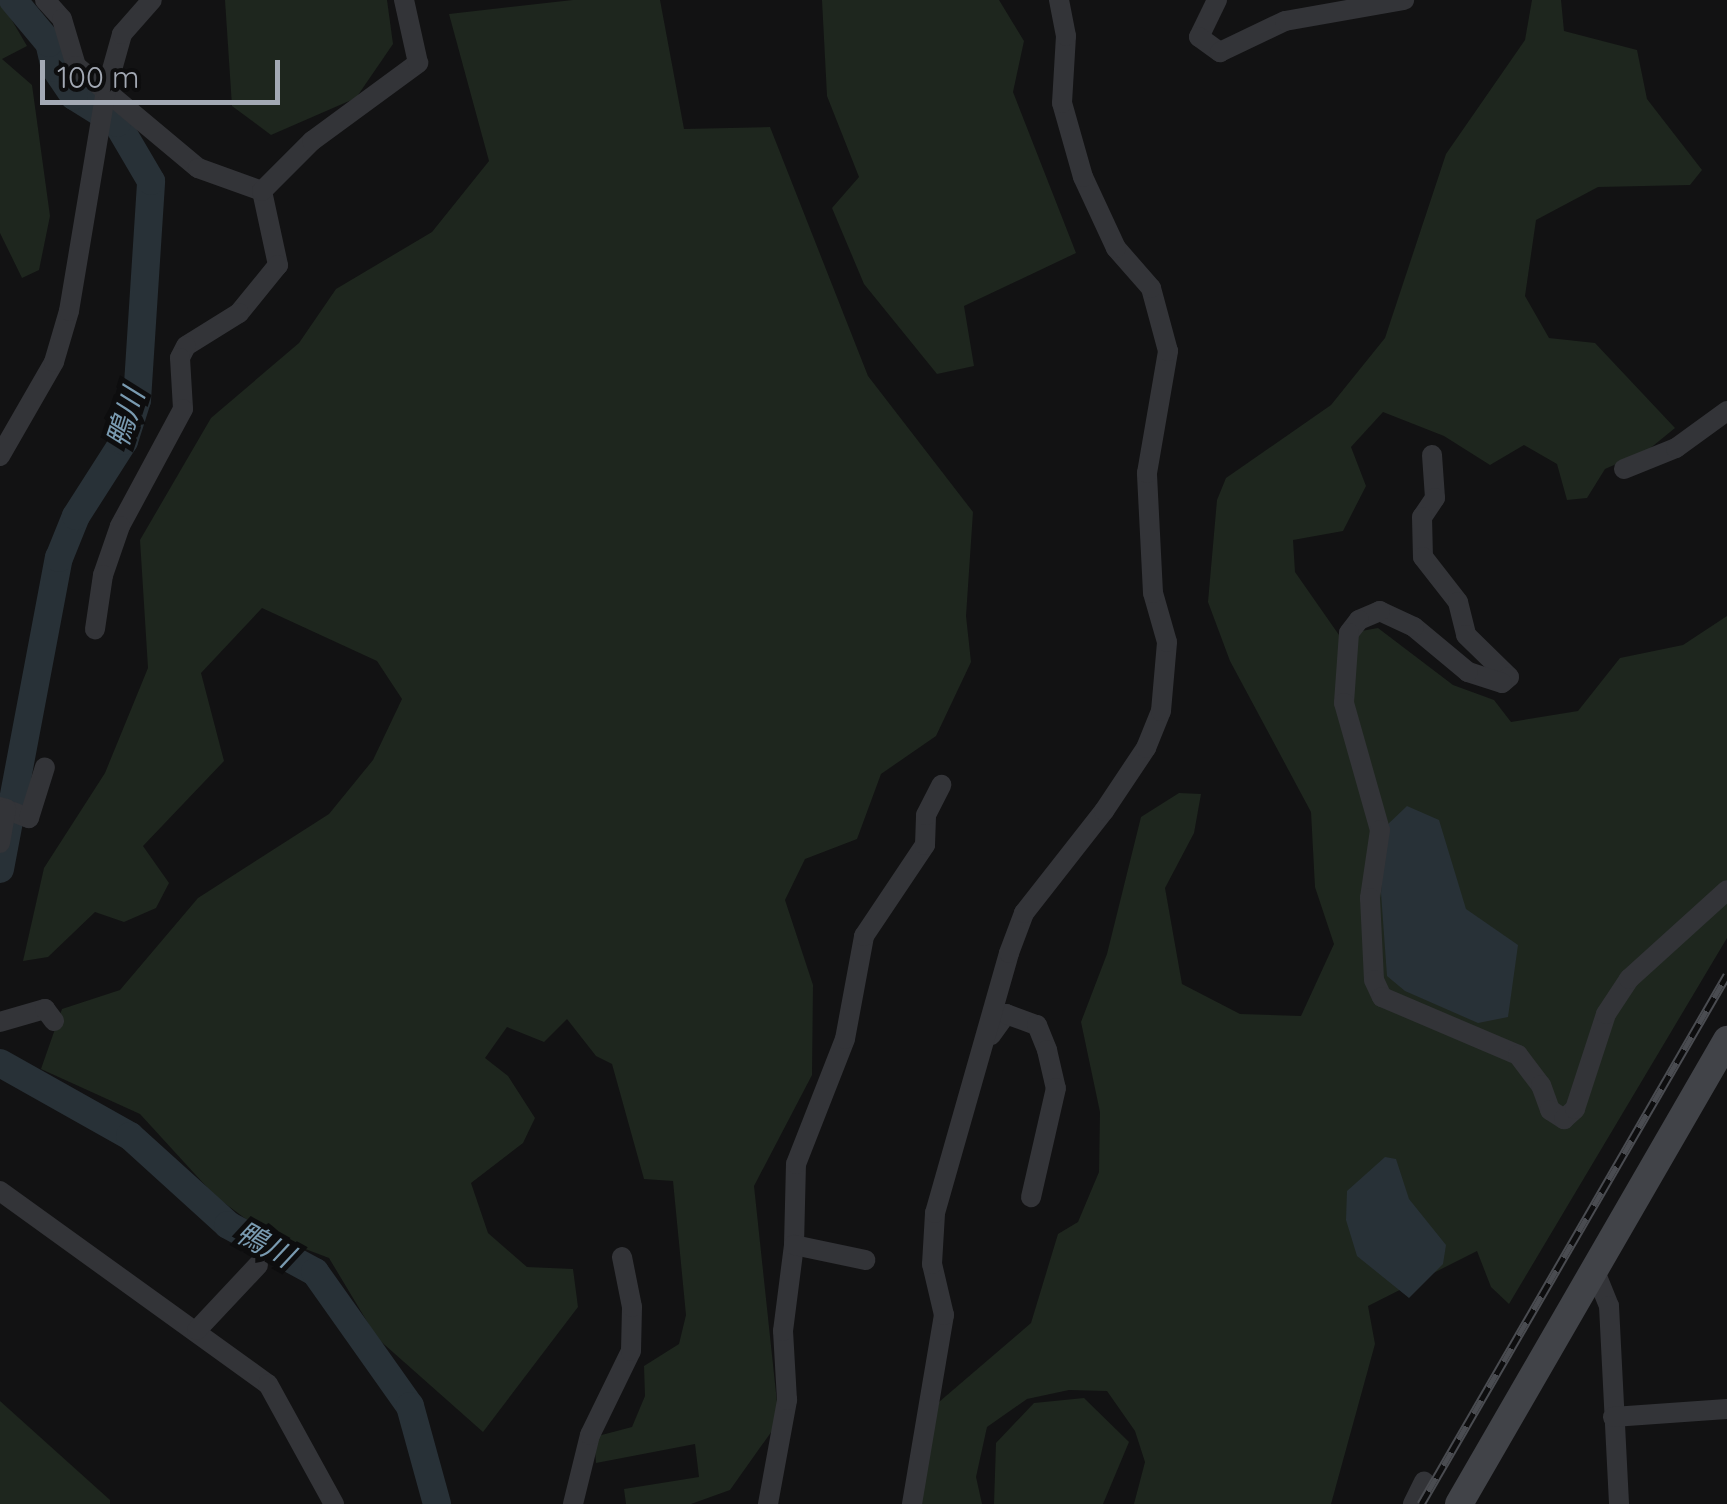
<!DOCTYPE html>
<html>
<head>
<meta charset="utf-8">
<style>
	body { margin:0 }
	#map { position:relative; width:1727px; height:1504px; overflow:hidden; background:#121213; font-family:Quicksand,"Noto Sans JP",sans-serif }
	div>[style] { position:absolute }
	.green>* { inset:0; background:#1e261e }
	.water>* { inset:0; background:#283137 }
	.river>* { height:28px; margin:-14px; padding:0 14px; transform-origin:14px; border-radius:14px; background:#283137 }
	.street>* { height:20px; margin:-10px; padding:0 10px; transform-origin:10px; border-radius:10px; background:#333438 }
	.secondary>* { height:28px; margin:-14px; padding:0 14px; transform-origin:14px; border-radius:14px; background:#414348 }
	.rail>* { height:9px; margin-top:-4.5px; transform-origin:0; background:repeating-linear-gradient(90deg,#0d0d0e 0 15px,#4a4c51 0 30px); box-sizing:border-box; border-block:2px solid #4a4c51 }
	span { translate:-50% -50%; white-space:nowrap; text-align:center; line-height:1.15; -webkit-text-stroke:10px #0d0d0e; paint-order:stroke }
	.water-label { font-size:30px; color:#799ab0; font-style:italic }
	.scale { position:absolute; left:40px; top:60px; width:240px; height:45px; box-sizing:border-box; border:5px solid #a3a9b4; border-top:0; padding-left:12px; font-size:30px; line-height:35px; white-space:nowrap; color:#a3a9b4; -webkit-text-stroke:8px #0d0d0e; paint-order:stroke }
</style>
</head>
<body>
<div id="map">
	<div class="green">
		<div style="clip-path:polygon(0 0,27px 46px,2px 59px,32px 85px,50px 216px,39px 270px,22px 278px,0 233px)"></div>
		<div style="clip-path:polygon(225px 0,387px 0,393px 44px,356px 98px,271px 135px,232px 106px)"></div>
		<div style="clip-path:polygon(573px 0,660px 0,684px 129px,770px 127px,868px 376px,973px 512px,966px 616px,971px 662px,936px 736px,881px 774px,857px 839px,805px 859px,785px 900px,813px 985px,812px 1075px,754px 1186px,779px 1421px,730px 1490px,691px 1504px,626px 1504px,624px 1489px,699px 1477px,695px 1444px,596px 1463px,594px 1437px,632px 1427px,645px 1396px,644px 1366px,679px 1344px,686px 1315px,673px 1181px,644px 1179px,612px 1064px,596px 1056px,567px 1019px,544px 1042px,507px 1027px,485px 1058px,508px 1076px,535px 1118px,523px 1143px,471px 1183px,488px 1233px,527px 1267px,573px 1269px,578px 1307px,483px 1432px,377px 1338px,329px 1258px,266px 1234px,215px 1196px,140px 1114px,41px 1069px,62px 1009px,120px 990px,198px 898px,329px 814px,373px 760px,402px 699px,377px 661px,262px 608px,201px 673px,224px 761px,143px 846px,169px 883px,156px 908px,124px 922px,95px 912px,48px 957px,23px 961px,44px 868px,105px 773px,148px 668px,140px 540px,211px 418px,299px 343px,336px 289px,432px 232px,489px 161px,449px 14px)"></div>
		<div style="clip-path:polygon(822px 0,999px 0,1024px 41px,1013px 92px,1076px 253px,964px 306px,974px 366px,937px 374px,864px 284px,832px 208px,859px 177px,827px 96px)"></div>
		<div style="clip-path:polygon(1532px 0,1561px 0,1564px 31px,1637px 50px,1647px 99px,1702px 170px,1690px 185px,1598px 187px,1536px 220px,1525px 296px,1549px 338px,1595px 343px,1675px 428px,1648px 450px,1605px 469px,1587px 498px,1567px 500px,1557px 464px,1524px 445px,1490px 465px,1444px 436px,1383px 412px,1351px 447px,1366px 486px,1343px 531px,1293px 540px,1295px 572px,1339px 635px,1378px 628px,1453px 685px,1494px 700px,1511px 722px,1578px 711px,1620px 658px,1683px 645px,1727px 616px,1727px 938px,1509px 1304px,1491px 1287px,1477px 1251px,1368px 1306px,1375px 1344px,1331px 1504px,1134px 1504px,1145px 1462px,1135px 1431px,1107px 1391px,1069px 1390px,1027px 1399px,987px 1427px,976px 1477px,982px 1504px,918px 1504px,939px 1402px,1031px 1323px,1058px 1234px,1078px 1222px,1099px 1172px,1100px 1112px,1081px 1022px,1107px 954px,1141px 817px,1179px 793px,1201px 794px,1194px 833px,1165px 888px,1182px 984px,1240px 1014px,1301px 1016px,1334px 944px,1315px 887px,1311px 812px,1230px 661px,1208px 602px,1217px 500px,1226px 478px,1331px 405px,1385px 338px,1446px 154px,1525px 40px)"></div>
		<div style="clip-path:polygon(1084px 1398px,1129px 1442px,1103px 1504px,994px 1504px,996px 1443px,1034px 1403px)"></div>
		<div style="clip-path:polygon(0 1401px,110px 1500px,110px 1504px,0 1504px)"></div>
	</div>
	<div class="water">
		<div style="clip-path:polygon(1407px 806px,1439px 820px,1466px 909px,1518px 945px,1508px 1017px,1478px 1023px,1405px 991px,1387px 976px,1381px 893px,1386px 826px)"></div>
		<div style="clip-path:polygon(1385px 1157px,1396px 1159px,1409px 1199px,1446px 1245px,1443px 1264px,1409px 1298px,1357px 1256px,1346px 1220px,1347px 1191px)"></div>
	</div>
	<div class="river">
		<div style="left:0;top:869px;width:317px;rotate:-79.3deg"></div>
		<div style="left:59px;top:558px;width:45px;rotate:-68deg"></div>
		<div style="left:76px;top:516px;width:89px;rotate:-57.4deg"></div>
		<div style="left:124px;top:441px;width:43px;rotate:-72.4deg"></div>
		<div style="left:137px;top:400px;width:219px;rotate:-86.3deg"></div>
		<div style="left:151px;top:181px;width:67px;rotate:-120.4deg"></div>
		<div style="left:117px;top:123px;width:51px;rotate:-147.9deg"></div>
		<div style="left:74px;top:96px;width:34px;rotate:-124deg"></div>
		<div style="left:55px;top:68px;width:26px;rotate:-103deg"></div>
		<div style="left:49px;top:43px;width:56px;rotate:-129.9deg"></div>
		<div style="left:0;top:1063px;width:149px;rotate:29.3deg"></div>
		<div style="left:130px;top:1136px;width:132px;rotate:42.2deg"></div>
		<div style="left:228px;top:1225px;width:99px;rotate:28.4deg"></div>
		<div style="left:315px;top:1272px;width:164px;rotate:54.7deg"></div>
		<div style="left:410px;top:1406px;width:102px;rotate:74.6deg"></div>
	</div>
	<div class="street">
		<div style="left:45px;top:0;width:25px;rotate:48deg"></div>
		<div style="left:62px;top:19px;width:49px;rotate:73.4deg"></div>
		<div style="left:76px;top:66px;width:159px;rotate:39.9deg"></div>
		<div style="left:198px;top:168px;width:68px;rotate:19.8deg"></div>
		<div style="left:262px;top:191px;width:76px;rotate:77.8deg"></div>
		<div style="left:278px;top:265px;width:62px;rotate:129.1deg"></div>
		<div style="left:239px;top:313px;width:62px;rotate:148.1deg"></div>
		<div style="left:186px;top:346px;width:13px;rotate:117deg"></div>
		<div style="left:180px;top:358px;width:51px;rotate:86.6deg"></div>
		<div style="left:183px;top:409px;width:133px;rotate:118.3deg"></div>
		<div style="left:120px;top:526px;width:52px;rotate:109.1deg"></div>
		<div style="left:103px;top:575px;width:55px;rotate:98.4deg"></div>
		<div style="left:1217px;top:0;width:41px;rotate:115.9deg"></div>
		<div style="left:1199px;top:37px;width:26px;rotate:36deg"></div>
		<div style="left:1220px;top:52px;width:72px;rotate:-25.5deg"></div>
		<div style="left:1285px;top:21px;width:121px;rotate:-10deg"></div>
		<div style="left:262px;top:191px;width:71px;rotate:-45deg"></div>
		<div style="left:312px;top:141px;width:132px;rotate:-36.3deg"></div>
		<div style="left:418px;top:63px;width:65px;rotate:-102.5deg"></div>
		<div style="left:1432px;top:455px;width:43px;rotate:86deg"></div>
		<div style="left:1435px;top:498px;width:23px;rotate:124deg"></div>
		<div style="left:1422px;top:517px;width:40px;rotate:88.6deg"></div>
		<div style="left:1423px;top:557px;width:57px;rotate:52.1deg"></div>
		<div style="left:1458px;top:602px;width:34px;rotate:76deg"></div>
		<div style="left:1466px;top:635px;width:60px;rotate:44.3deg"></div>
		<div style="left:1509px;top:677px;width:9px;rotate:139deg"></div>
		<div style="left:1502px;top:683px;width:36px;rotate:-162deg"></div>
		<div style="left:1468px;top:672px;width:70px;rotate:-140.2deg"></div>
		<div style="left:1414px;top:627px;width:38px;rotate:-155deg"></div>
		<div style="left:1380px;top:611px;width:23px;rotate:157deg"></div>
		<div style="left:1359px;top:620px;width:16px;rotate:128deg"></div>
		<div style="left:1349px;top:633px;width:70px;rotate:94.1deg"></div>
		<div style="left:1344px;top:703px;width:132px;rotate:74.2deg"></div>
		<div style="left:1380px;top:830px;width:69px;rotate:98.4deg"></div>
		<div style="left:1370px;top:898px;width:82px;rotate:87.2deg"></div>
		<div style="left:1374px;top:980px;width:19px;rotate:65deg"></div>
		<div style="left:1382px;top:997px;width:148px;rotate:23.1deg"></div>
		<div style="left:1518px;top:1055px;width:38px;rotate:53deg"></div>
		<div style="left:1541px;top:1085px;width:27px;rotate:70deg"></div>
		<div style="left:1550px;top:1110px;width:17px;rotate:33deg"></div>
		<div style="left:1564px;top:1119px;width:15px;rotate:-42deg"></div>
		<div style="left:1575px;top:1109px;width:100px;rotate:-71.9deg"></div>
		<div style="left:1606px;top:1014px;width:42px;rotate:-56.7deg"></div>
		<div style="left:1629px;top:979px;width:132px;rotate:-42.2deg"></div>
		<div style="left:0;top:456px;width:108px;rotate:-60.1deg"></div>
		<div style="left:54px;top:362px;width:53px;rotate:-73.6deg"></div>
		<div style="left:69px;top:311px;width:223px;rotate:-80.5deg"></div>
		<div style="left:106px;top:91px;width:59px;rotate:-74.3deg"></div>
		<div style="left:122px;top:34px;width:45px;rotate:-48.6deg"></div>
		<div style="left:1624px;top:469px;width:56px;rotate:-22deg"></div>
		<div style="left:1676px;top:448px;width:63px;rotate:-36deg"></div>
		<div style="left:0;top:807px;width:31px;rotate:21deg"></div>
		<div style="left:29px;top:818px;width:53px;rotate:-72.6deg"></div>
		<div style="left:0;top:843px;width:35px;rotate:-80deg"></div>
		<div style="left:0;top:1022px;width:47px;rotate:-16.1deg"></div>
		<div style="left:45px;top:1009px;width:15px;rotate:53deg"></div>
		<div style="left:991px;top:1035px;width:26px;rotate:-54deg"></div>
		<div style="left:1006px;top:1014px;width:33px;rotate:20deg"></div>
		<div style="left:1037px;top:1025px;width:27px;rotate:68deg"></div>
		<div style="left:1047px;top:1050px;width:39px;rotate:77deg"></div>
		<div style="left:1056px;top:1088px;width:112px;rotate:102.9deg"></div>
		<div style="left:0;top:1191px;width:330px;rotate:35.8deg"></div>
		<div style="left:268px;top:1384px;width:137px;rotate:61.2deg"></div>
		<div style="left:794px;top:1245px;width:81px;rotate:-88.6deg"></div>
		<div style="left:796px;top:1164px;width:134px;rotate:-68.6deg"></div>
		<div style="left:845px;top:1039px;width:105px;rotate:-79.5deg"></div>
		<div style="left:864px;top:936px;width:110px;rotate:-56.2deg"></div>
		<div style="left:925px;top:845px;width:30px;rotate:-88deg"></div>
		<div style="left:926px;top:815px;width:34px;rotate:-63deg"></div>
		<div style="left:1594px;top:1269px;width:40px;rotate:68deg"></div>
		<div style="left:1609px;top:1306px;width:198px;rotate:87.1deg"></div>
		<div style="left:197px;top:1330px;width:89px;rotate:-46.8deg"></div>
		<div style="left:1613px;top:1417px;width:114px;rotate:-4deg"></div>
		<div style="left:573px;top:1504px;width:71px;rotate:-76.2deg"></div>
		<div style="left:590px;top:1435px;width:93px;rotate:-64deg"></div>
		<div style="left:631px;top:1351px;width:44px;rotate:-88.7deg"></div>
		<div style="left:632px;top:1307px;width:51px;rotate:-101.3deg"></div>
		<div style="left:768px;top:1504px;width:106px;rotate:-79.6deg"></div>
		<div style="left:787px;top:1400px;width:69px;rotate:-93.3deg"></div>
		<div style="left:783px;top:1331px;width:87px;rotate:-82.7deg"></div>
		<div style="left:794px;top:1245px;width:73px;rotate:11.9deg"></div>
		<div style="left:912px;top:1504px;width:192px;rotate:-80.4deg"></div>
		<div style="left:944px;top:1315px;width:52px;rotate:-103.2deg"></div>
		<div style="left:932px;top:1264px;width:51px;rotate:-86.6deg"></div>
		<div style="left:935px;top:1213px;width:270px;rotate:-74.1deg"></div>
		<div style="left:1009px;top:953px;width:43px;rotate:-69.4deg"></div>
		<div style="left:1024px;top:913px;width:130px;rotate:-51.9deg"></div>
		<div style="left:1104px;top:811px;width:76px;rotate:-56.3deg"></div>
		<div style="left:1146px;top:748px;width:40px;rotate:-68deg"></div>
		<div style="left:1161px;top:711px;width:69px;rotate:-85deg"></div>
		<div style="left:1167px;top:642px;width:51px;rotate:-105.9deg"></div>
		<div style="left:1153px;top:593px;width:120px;rotate:-92.9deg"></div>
		<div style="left:1147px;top:473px;width:124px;rotate:-80.2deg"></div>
		<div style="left:1168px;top:351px;width:65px;rotate:-105.1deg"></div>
		<div style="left:1151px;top:288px;width:53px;rotate:-131.2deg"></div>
		<div style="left:1116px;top:248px;width:78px;rotate:-114.9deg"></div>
		<div style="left:1083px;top:177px;width:77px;rotate:-105.8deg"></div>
		<div style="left:1062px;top:103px;width:67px;rotate:-86.6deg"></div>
		<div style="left:1066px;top:36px;width:37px;rotate:-101deg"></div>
		<div style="left:1413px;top:1504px;width:25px;rotate:-64deg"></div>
	</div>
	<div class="secondary">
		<div style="left:1459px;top:1504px;width:536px;rotate:-59.99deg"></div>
	</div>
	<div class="rail">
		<div style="left:1421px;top:1504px;width:611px;rotate:-59.95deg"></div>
	</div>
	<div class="water-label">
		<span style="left:125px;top:418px;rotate:-72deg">鴨川</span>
		<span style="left:265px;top:1244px;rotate:29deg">鴨川</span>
	</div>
	<div class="scale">100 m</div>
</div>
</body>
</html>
